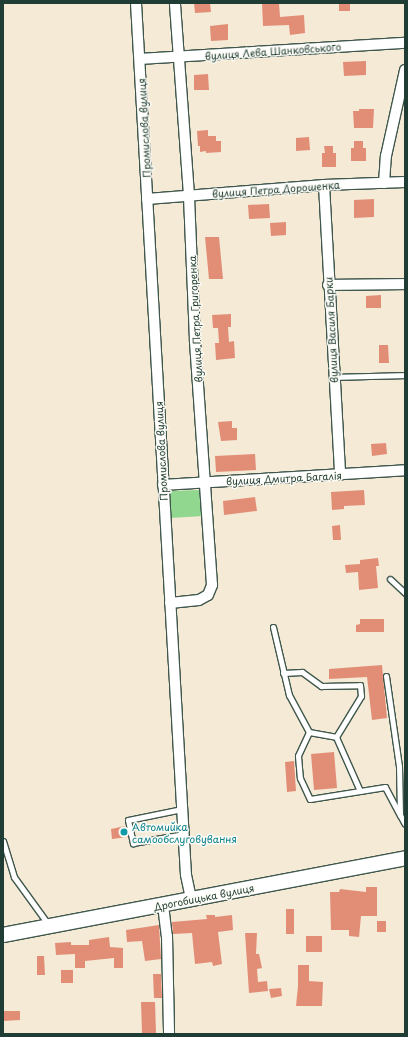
<!DOCTYPE html>
<html>
<head>
<meta charset="utf-8">
<style>
	body { margin:0 }
	#map { position:relative; width:408px; height:1037px; overflow:hidden; background:#f5ead6; font-family:"Playpen Sans",sans-serif }
	div>[style] { position:absolute }
	.green>* { inset:0; background:#91d790 }
	.building>* { inset:0; background:#e28e77 }
	.roads { filter:drop-shadow(1px 0 #3f574c) drop-shadow(-1px 0 #3f574c) drop-shadow(0 1px #3f574c) drop-shadow(0 -1px #3f574c) }
	.lane>* { height:5px; margin:-2.5px; padding:0 2.5px; transform-origin:2.5px; border-radius:2.5px; background:#fff }
	.street>* { height:10px; margin:-5px; padding:0 5px; transform-origin:5px; border-radius:5px; background:#fff }
	.secondary>* { height:14px; margin:-7px; padding:0 7px; transform-origin:7px; border-radius:7px; background:#fff }
	.dots>* { width:11px; height:11px; translate:-50% -50%; box-sizing:border-box; border:2px solid #fdfcf7; border-radius:50% }
	span { translate:-50% -50%; white-space:nowrap; text-align:center; line-height:1.15; -webkit-text-stroke:3px #fdfcf7; paint-order:stroke }
	.street-label { font-size:10px; color:#1f3d34 }
	.culture-label { font-size:10px; color:#0d838f }
	.left { translate:0 -50%; text-align:left }
	.frame { position:absolute; inset:0; border:4px solid #1f3d34; pointer-events:none }
</style>
</head>
<body>
<div id="map">
	<div class="green">
		<div style="clip-path:polygon(201px 490px,203px 516px,170px 518px,168px 491px)"></div>
	</div>
	<div class="building">
		<div style="clip-path:polygon(194px 3px,210px 3px,211px 12px,195px 13px)"></div>
		<div style="clip-path:polygon(262px 3px,279px 3px,280px 17px,304px 15px,305px 33px,290px 35px,289px 25px,263px 26px)"></div>
		<div style="clip-path:polygon(339px 3px,350px 3px,350px 11px,339px 11px)"></div>
		<div style="clip-path:polygon(228px 24px,228px 40px,211px 41px,210px 26px)"></div>
		<div style="clip-path:polygon(366px 61px,366px 75px,344px 76px,343px 62px)"></div>
		<div style="clip-path:polygon(208px 74px,209px 90px,194px 90px,194px 75px)"></div>
		<div style="clip-path:polygon(359px 109px,374px 109px,373px 128px,354px 128px,353px 111px,359px 111px)"></div>
		<div style="clip-path:polygon(208px 130px,208px 136px,216px 136px,216px 141px,221px 141px,221px 152px,206px 153px,206px 151px,200px 152px,200px 146px,198px 146px,197px 131px)"></div>
		<div style="clip-path:polygon(309px 137px,310px 150px,296px 151px,296px 138px)"></div>
		<div style="clip-path:polygon(354px 141px,363px 141px,363px 148px,366px 148px,366px 161px,351px 161px,351px 148px,354px 148px)"></div>
		<div style="clip-path:polygon(324px 146px,333px 146px,333px 153px,336px 153px,336px 167px,322px 167px,322px 153px,325px 153px)"></div>
		<div style="clip-path:polygon(374px 199px,374px 217px,354px 218px,354px 200px)"></div>
		<div style="clip-path:polygon(269px 204px,270px 218px,249px 219px,248px 205px)"></div>
		<div style="clip-path:polygon(286px 222px,286px 235px,271px 236px,270px 223px)"></div>
		<div style="clip-path:polygon(205px 237px,219px 237px,223px 279px,209px 279px)"></div>
		<div style="clip-path:polygon(381px 295px,381px 308px,366px 308px,366px 296px)"></div>
		<div style="clip-path:polygon(231px 314px,231px 327px,228px 327px,229px 342px,234px 341px,235px 358px,216px 360px,215px 343px,219px 343px,218px 328px,213px 328px,212px 315px)"></div>
		<div style="clip-path:polygon(379px 345px,388px 345px,389px 363px,379px 363px)"></div>
		<div style="clip-path:polygon(232px 421px,232px 428px,237px 428px,237px 440px,221px 441px,218px 422px)"></div>
		<div style="clip-path:polygon(386px 443px,387px 454px,372px 456px,371px 444px)"></div>
		<div style="clip-path:polygon(255px 454px,256px 470px,216px 472px,215px 456px)"></div>
		<div style="clip-path:polygon(364px 490px,365px 505px,344px 506px,344px 509px,332px 510px,331px 492px)"></div>
		<div style="clip-path:polygon(255px 497px,257px 511px,224px 515px,223px 501px)"></div>
		<div style="clip-path:polygon(340px 525px,341px 540px,333px 540px,332px 526px)"></div>
		<div style="clip-path:polygon(378px 558px,379px 566px,376px 566px,378px 588px,359px 590px,358px 572px,346px 573px,345px 565px,360px 564px,360px 560px)"></div>
		<div style="clip-path:polygon(360px 619px,384px 619px,384px 632px,356px 632px,356px 625px,360px 624px)"></div>
		<div style="clip-path:polygon(382px 665px,387px 718px,372px 720px,367px 677px,329px 679px,329px 669px)"></div>
		<div style="clip-path:polygon(334px 752px,337px 788px,314px 790px,311px 754px)"></div>
		<div style="clip-path:polygon(294px 761px,296px 791px,287px 792px,285px 762px)"></div>
		<div style="clip-path:polygon(125px 826px,128px 837px,112px 839px,111px 829px)"></div>
		<div style="clip-path:polygon(366px 887px,377px 887px,377px 916px,361px 916px,359px 937px,349px 936px,349px 930px,331px 930px,330px 892px,339px 892px,340px 889px,366px 892px)"></div>
		<div style="clip-path:polygon(286px 909px,294px 909px,294px 934px,286px 934px)"></div>
		<div style="clip-path:polygon(206px 915px,215px 915px,215px 917px,232px 915px,233px 930px,218px 932px,222px 964px,213px 966px,212px 962px,195px 964px,192px 933px,173px 934px,172px 922px,207px 919px)"></div>
		<div style="clip-path:polygon(377px 921px,386px 921px,386px 932px,377px 932px)"></div>
		<div style="clip-path:polygon(159px 925px,161px 959px,145px 961px,142px 941px,127px 942px,126px 930px)"></div>
		<div style="clip-path:polygon(245px 933px,257px 933px,256px 954px,259px 954px,262px 968px,257px 969px,258px 982px,267px 981px,268px 991px,249px 993px)"></div>
		<div style="clip-path:polygon(306px 936px,322px 936px,322px 952px,306px 952px)"></div>
		<div style="clip-path:polygon(109px 937px,110px 947px,123px 948px,123px 968px,114px 968px,114px 958px,85px 961px,85px 968px,75px 968px,75px 954px,56px 955px,55px 943px,71px 942px,71px 945px,89px 945px,89px 940px)"></div>
		<div style="clip-path:polygon(37px 956px,44px 956px,45px 975px,37px 975px)"></div>
		<div style="clip-path:polygon(298px 965px,309px 965px,309px 981px,323px 982px,322px 1006px,296px 1006px,298px 986px)"></div>
		<div style="clip-path:polygon(61px 970px,73px 970px,73px 983px,61px 983px)"></div>
		<div style="clip-path:polygon(153px 974px,161px 974px,162px 998px,154px 998px)"></div>
		<div style="clip-path:polygon(281px 988px,282px 996px,271px 998px,269px 989px)"></div>
		<div style="clip-path:polygon(141px 1002px,155px 1002px,156px 1033px,142px 1034px)"></div>
		<div style="clip-path:polygon(3px 1011px,20px 1011px,20px 1020px,3px 1021px)"></div>
	</div>
	<div class="roads">
		<div class="lane">
			<div style="left:334px;top:377px;width:71px;rotate:-1.6deg"></div>
			<div style="left:390px;top:579px;width:21px;rotate:43deg"></div>
			<div style="left:273px;top:627px;width:70px;rotate:76.8deg"></div>
			<div style="left:289px;top:695px;width:42px;rotate:61.6deg"></div>
			<div style="left:309px;top:732px;width:26px;rotate:115deg"></div>
			<div style="left:298px;top:756px;width:22px;rotate:85deg"></div>
			<div style="left:300px;top:778px;width:23px;rotate:65deg"></div>
			<div style="left:310px;top:799px;width:76px;rotate:-9.1deg"></div>
			<div style="left:385px;top:787px;width:32px;rotate:62deg"></div>
			<div style="left:283px;top:673px;width:19px;rotate:-3deg"></div>
			<div style="left:302px;top:672px;width:24px;rotate:36deg"></div>
			<div style="left:321px;top:686px;width:39px;rotate:-1deg"></div>
			<div style="left:360px;top:685px;width:11px;rotate:85deg"></div>
			<div style="left:361px;top:696px;width:48px;rotate:121.4deg"></div>
			<div style="left:386px;top:676px;width:91px;rotate:81.8deg"></div>
			<div style="left:399px;top:766px;width:49px;rotate:88.8deg"></div>
			<div style="left:400px;top:815px;width:10px;rotate:61deg"></div>
			<div style="left:309px;top:732px;width:27px;rotate:10deg"></div>
			<div style="left:336px;top:737px;width:59px;rotate:66deg"></div>
			<div style="left:182px;top:809px;width:55px;rotate:168.5deg"></div>
			<div style="left:128px;top:820px;width:24px;rotate:78deg"></div>
			<div style="left:133px;top:843px;width:52px;rotate:-10deg"></div>
			<div style="left:3px;top:841px;width:38px;rotate:73deg"></div>
			<div style="left:14px;top:877px;width:58px;rotate:54.1deg"></div>
		</div>
		<div class="street">
			<div style="left:136px;top:3px;width:873px;rotate:86.72deg"></div>
			<div style="left:186px;top:875px;width:25px;rotate:78deg"></div>
			<div style="left:140px;top:59px;width:265px;rotate:-3.5deg"></div>
			<div style="left:384px;top:183px;width:27px;rotate:-86deg"></div>
			<div style="left:386px;top:156px;width:88px;rotate:-77.5deg"></div>
			<div style="left:324px;top:185px;width:290px;rotate:86.8deg"></div>
			<div style="left:147px;top:199px;width:178px;rotate:-4.5deg"></div>
			<div style="left:324px;top:185px;width:81px;rotate:-2.1deg"></div>
			<div style="left:328px;top:285px;width:77px;rotate:-0.7deg"></div>
			<div style="left:163px;top:485px;width:242px;rotate:-3.5deg"></div>
			<div style="left:170px;top:603px;width:29px;rotate:-6deg"></div>
			<div style="left:199px;top:600px;width:10px;rotate:-29deg"></div>
			<div style="left:208px;top:595px;width:11px;rotate:-68deg"></div>
			<div style="left:212px;top:585px;width:246px;rotate:-94deg"></div>
			<div style="left:195px;top:340px;width:145px;rotate:-92.4deg"></div>
			<div style="left:189px;top:195px;width:193px;rotate:-94.2deg"></div>
			<div style="left:163px;top:905px;width:31px;rotate:83deg"></div>
			<div style="left:167px;top:936px;width:98px;rotate:88.8deg"></div>
		</div>
		<div class="secondary">
			<div style="left:3px;top:935px;width:409px;rotate:-10.8deg"></div>
		</div>
	</div>
	<div class="dots">
		<div style="left:124px;top:832px;background:#0f9aa8"></div>
	</div>
	<div class="street-label">
		<span style="left:273px;top:51px;rotate:-4deg">вулиця Лева Шанковського</span>
		<span style="left:144px;top:128px;rotate:-93deg">Промислова вулиця</span>
		<span style="left:276px;top:189px;rotate:-4deg">вулиця Петра Дорошенка</span>
		<span style="left:195px;top:319px;rotate:-93deg">вулиця Петра Григоренка</span>
		<span style="left:331px;top:330px;rotate:-93deg">вулиця Василя Барки</span>
		<span style="left:161px;top:451px;rotate:-93deg">Промислова вулиця</span>
		<span style="left:284px;top:478px;rotate:-3deg">вулиця Дмитра Багалія</span>
		<span style="left:204px;top:897px;rotate:-11deg">Дрогобицька вулиця</span>
	</div>
	<div class="culture-label">
		<span class="left" style="left:132px;top:832px">Автомийка<br>самообслуговування</span>
	</div>
	<div class="frame"></div>
</div>
</body>
</html>
